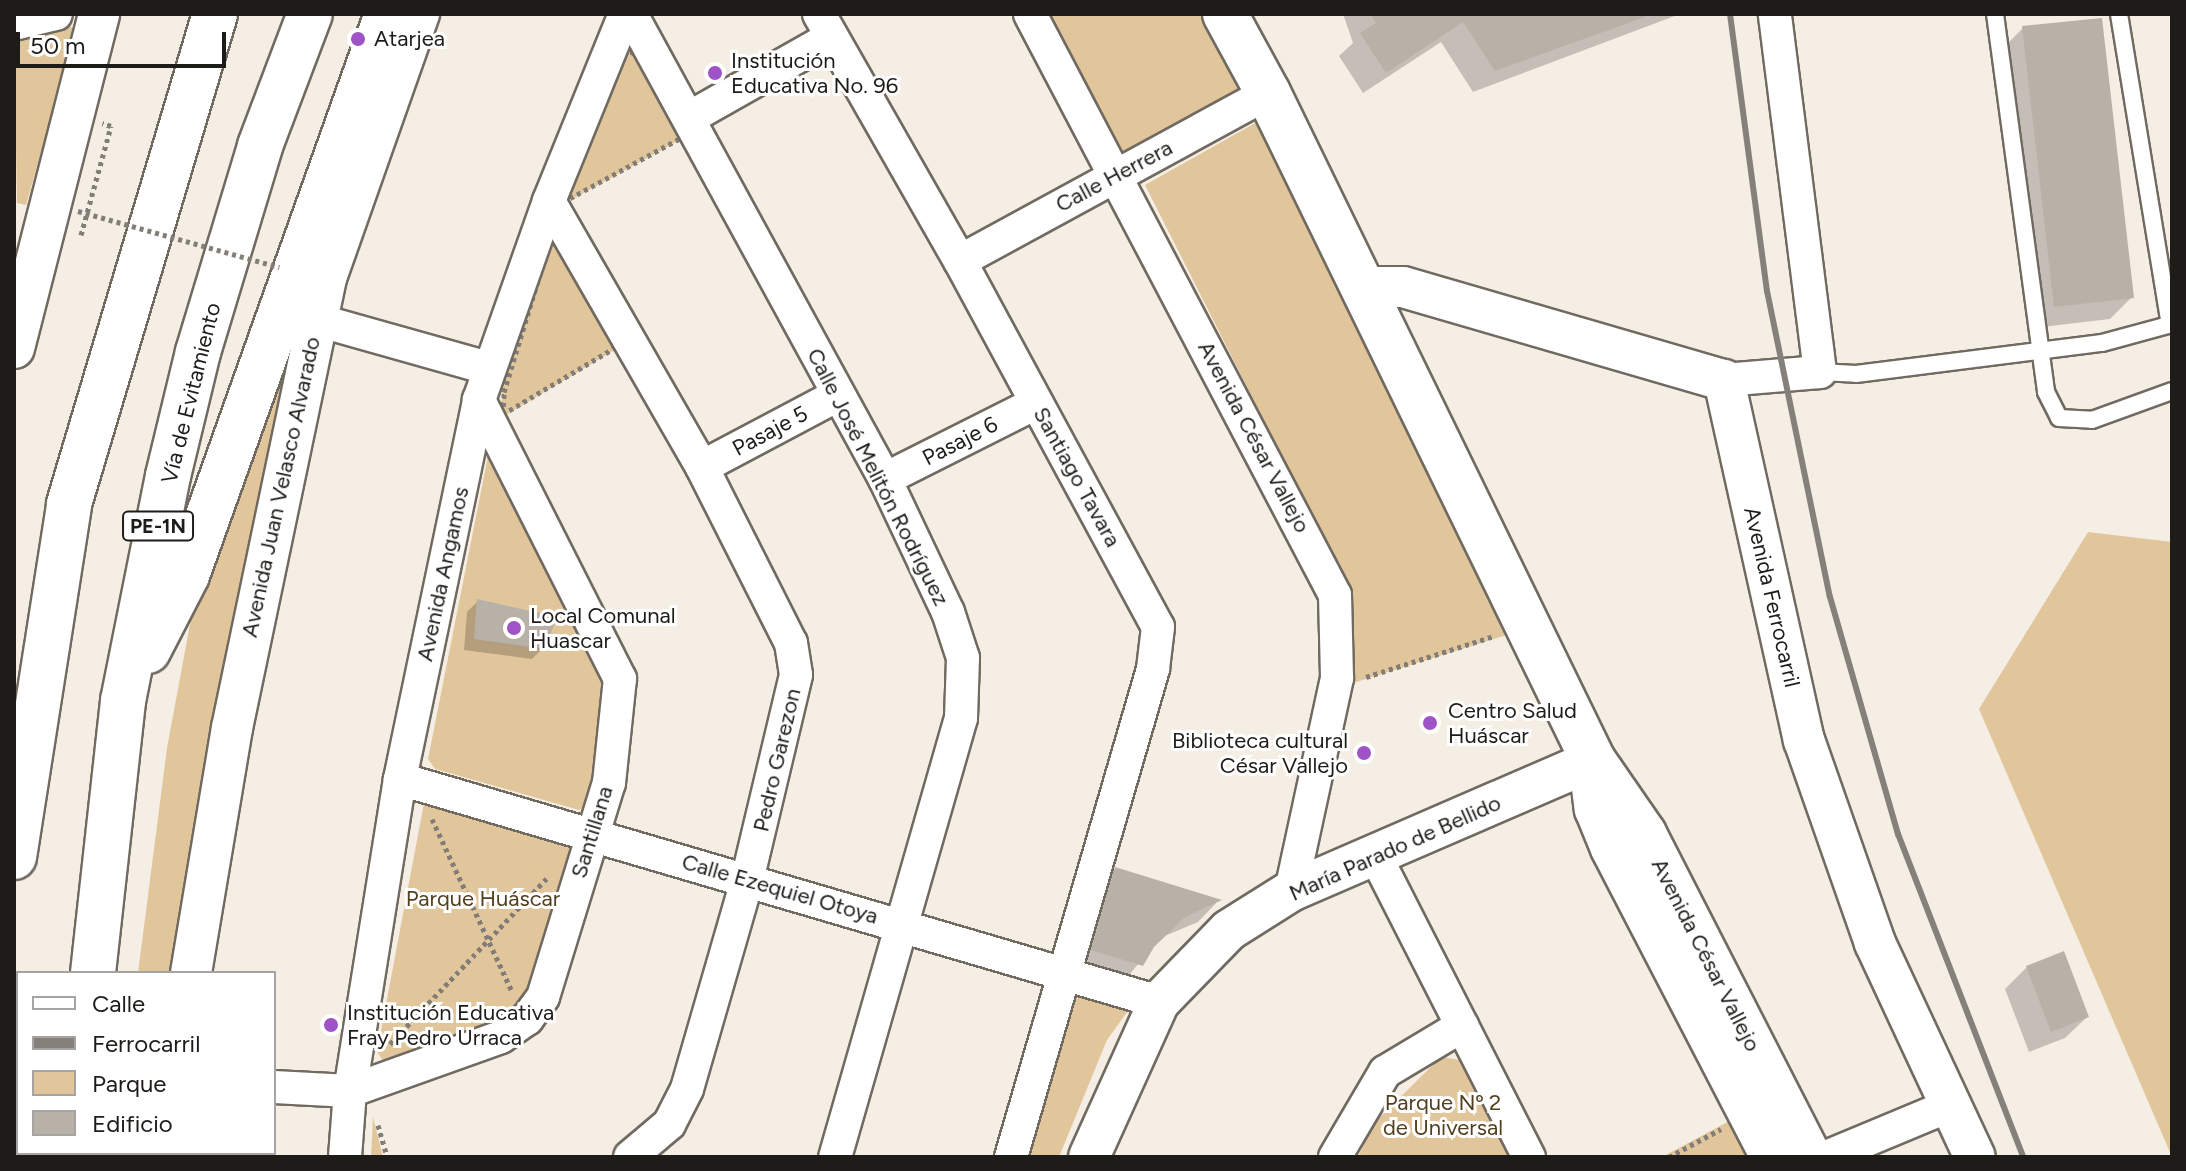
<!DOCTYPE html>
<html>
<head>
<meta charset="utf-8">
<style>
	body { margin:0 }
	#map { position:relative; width:2186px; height:1171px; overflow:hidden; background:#f5eee4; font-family:Figtree,sans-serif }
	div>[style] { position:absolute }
	.green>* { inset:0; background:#e2c69b }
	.shadow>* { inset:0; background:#0003 }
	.building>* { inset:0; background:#b7b1a7 }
	.path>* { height:5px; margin-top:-2.5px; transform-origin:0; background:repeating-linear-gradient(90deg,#827e77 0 4px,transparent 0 8px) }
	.roads { filter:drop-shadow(2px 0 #706a61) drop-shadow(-2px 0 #706a61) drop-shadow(0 2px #706a61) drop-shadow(0 -2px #706a61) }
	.service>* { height:16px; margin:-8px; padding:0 8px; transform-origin:8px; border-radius:8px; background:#fff }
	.minor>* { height:32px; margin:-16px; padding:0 16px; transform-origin:16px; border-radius:16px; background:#fff }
	.tertiary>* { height:40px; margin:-20px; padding:0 20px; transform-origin:20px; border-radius:20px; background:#fff }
	.primary>* { height:44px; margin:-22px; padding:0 22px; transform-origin:22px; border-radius:22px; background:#fff }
	.motorway>* { height:44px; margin:-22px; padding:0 22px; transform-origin:22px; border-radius:22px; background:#fff }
	.rail>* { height:6px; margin:-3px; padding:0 3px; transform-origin:3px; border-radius:3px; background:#85817a }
	.path-bridge>* { height:5px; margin-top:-2.5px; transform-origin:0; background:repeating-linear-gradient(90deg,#827e77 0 4px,transparent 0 8px) }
	.dots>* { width:22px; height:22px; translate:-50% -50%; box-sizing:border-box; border:4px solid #fff; border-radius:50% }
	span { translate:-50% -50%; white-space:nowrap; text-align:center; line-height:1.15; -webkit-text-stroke:6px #fff; paint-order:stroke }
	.shield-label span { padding:2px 6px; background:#fff; border:2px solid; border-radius:6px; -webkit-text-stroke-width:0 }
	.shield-label { font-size:20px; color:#1e1c18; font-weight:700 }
	.poi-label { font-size:22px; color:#1e1c18 }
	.left { translate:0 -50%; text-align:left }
	.right { translate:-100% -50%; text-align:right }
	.street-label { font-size:22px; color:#1e1c18 }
	.park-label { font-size:22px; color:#523f1f }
	.frame { position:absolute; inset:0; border:16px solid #1e1c18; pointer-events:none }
	.legend { position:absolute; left:16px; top:971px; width:260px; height:184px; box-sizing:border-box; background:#fff; border:2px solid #a5a4a3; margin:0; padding:10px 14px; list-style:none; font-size:24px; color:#1e1c18 }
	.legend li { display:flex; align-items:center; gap:16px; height:40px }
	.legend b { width:40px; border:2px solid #a5a4a3 }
	.scale { position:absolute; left:16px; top:32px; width:210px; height:36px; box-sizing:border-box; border:4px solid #1e1c18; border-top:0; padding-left:10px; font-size:24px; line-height:28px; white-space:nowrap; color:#1e1c18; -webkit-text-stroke:6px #fff; paint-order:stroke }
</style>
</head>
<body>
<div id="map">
	<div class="green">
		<div style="clip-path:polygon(1042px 14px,1214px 14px,1250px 88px,1123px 158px)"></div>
		<div style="clip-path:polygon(68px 23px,75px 32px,26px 205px,17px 203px,14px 40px)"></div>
		<div style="clip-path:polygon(630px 48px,645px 52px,687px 136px,567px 202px,561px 192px,621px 49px)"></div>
		<div style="clip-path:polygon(1257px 122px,1266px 122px,1513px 633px,1350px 684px,1349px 589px,1145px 185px)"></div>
		<div style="clip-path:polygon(552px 233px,618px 348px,501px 418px,502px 392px)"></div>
		<div style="clip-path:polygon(281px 337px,297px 343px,174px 973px,138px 973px,167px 748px,195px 597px)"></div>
		<div style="clip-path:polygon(494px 452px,610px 673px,590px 802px,579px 810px,435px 769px,428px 759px,488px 456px)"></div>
		<div style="clip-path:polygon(2088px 532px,2172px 542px,2172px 1157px,1979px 709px)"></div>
		<div style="clip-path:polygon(424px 803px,579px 844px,534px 994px,520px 1011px,478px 1034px,384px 1062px,377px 1052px)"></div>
		<div style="clip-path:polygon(1073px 992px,1130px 1008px,1107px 1040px,1059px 1157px,1023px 1157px)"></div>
		<div style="clip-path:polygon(1441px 1057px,1460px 1060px,1513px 1157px,1358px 1157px,1374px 1123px)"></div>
		<div style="clip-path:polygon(373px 1117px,383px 1157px,371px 1157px)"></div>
		<div style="clip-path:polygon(1735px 1118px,1755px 1157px,1662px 1157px)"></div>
	</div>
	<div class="shadow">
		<div style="clip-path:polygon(1343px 14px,1680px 14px,1473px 92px,1441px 42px,1363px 93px,1339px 56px,1353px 43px)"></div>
		<div style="clip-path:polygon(2023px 28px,2132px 297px,2110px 319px,2033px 328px,2001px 50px)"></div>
		<div style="clip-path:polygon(478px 601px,543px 648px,532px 659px,464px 650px,467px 612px)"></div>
		<div style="clip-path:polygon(1116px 869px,1218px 901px,1198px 922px,1160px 938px,1119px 987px,1071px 971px,1094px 891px)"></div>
		<div style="clip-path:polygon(2027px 967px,2087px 1017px,2065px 1038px,2029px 1052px,2005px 989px)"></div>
	</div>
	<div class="building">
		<div style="clip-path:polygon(1370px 14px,1645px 14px,1645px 17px,1495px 71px,1463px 22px,1386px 73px,1360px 33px,1376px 23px)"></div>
		<div style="clip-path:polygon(2102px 18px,2134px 298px,2054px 307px,2022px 26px)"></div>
		<div style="clip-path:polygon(477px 599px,557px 617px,545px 649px,474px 639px)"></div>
		<div style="clip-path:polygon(1115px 867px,1222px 900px,1185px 917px,1154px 947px,1143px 966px,1091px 950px)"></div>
		<div style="clip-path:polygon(2064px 951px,2089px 1017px,2051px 1032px,2026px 966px)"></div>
	</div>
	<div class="path">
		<div style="left:622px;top:51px;width:23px;rotate:7deg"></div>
		<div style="left:645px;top:54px;width:91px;rotate:63.2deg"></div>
		<div style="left:686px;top:135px;width:136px;rotate:151.4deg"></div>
		<div style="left:567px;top:200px;width:9px;rotate:-117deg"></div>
		<div style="left:563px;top:192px;width:153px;rotate:-67.3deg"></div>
		<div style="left:81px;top:235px;width:113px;rotate:-74.6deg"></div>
		<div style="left:111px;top:126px;width:9px;rotate:-162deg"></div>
		<div style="left:552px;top:235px;width:129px;rotate:60.3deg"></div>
		<div style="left:616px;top:347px;width:131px;rotate:149.3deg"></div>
		<div style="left:503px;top:414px;width:22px;rotate:-87deg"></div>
		<div style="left:504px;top:392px;width:164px;rotate:-73deg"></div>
		<div style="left:1366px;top:677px;width:134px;rotate:-17.8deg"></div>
		<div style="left:432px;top:819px;width:190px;rotate:65.1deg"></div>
		<div style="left:390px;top:1044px;width:230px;rotate:-46.6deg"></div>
		<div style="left:378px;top:1125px;width:33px;rotate:74deg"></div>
		<div style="left:1669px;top:1157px;width:59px;rotate:-28.3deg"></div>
	</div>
	<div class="roads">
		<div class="service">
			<div style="left:1995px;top:14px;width:381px;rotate:82.3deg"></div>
			<div style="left:2046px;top:392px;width:29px;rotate:63deg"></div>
			<div style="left:2059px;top:418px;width:33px;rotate:3deg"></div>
			<div style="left:2092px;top:420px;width:85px;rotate:-19.9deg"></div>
			<div style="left:2119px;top:14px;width:315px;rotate:80.7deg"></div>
			<div style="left:1820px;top:372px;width:36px;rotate:3deg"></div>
			<div style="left:1856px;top:374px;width:248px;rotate:-7.2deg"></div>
			<div style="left:2102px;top:343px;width:73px;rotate:-15.2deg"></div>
		</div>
		<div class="minor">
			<div style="left:631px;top:14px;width:530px;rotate:61.36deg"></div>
			<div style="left:885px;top:479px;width:147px;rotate:64.7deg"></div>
			<div style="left:948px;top:612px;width:48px;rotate:71.9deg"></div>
			<div style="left:963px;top:658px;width:60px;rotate:91.9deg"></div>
			<div style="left:961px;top:718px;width:457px;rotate:106deg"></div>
			<div style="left:819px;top:14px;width:284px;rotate:60.3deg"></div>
			<div style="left:960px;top:261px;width:416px;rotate:61.6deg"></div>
			<div style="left:1158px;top:627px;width:42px;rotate:96.8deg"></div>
			<div style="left:1153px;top:669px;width:508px;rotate:106.22deg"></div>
			<div style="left:1030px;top:14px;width:656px;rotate:62.3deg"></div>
			<div style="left:1335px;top:595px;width:83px;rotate:88.6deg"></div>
			<div style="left:1337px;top:678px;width:218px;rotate:102.2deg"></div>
			<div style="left:14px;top:24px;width:43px;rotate:-13.4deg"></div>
			<div style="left:689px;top:118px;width:164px;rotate:-29.5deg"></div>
			<div style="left:549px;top:201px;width:307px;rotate:60.1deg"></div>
			<div style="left:702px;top:467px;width:197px;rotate:63.2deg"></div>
			<div style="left:791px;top:643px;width:32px;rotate:81deg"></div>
			<div style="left:796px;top:675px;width:212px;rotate:103.4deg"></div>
			<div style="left:747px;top:881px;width:216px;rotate:106.1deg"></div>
			<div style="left:687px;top:1089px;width:39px;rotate:117deg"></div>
			<div style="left:669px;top:1124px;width:51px;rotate:139.8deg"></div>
			<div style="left:960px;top:261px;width:351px;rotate:-28.6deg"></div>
			<div style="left:317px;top:320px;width:178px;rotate:15.7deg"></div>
			<div style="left:1724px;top:380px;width:96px;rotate:-4.8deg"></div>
			<div style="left:1820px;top:372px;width:361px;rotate:-97.2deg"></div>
			<div style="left:702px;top:467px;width:154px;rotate:-27.9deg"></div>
			<div style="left:885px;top:479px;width:169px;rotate:-26.7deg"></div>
			<div style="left:400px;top:779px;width:791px;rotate:16.37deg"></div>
			<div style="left:1376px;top:857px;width:337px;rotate:63deg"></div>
			<div style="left:274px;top:1087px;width:76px;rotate:3deg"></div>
			<div style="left:350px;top:1091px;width:160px;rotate:-19.7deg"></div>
			<div style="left:501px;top:1037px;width:32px;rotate:-35deg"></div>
			<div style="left:527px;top:1019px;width:27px;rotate:-54deg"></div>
			<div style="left:543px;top:997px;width:224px;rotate:-72.9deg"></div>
			<div style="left:609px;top:783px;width:105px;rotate:-84deg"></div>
			<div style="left:620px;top:679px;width:313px;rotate:-116.8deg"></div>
			<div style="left:345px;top:1157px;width:66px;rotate:-85.7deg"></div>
			<div style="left:350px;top:1091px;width:316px;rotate:-80.9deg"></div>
			<div style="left:400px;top:779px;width:387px;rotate:-78.2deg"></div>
			<div style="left:479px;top:400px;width:211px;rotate:-70.6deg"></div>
			<div style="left:549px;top:201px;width:202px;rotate:-67.9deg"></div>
			<div style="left:1335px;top:1157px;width:99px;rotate:-59.5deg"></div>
			<div style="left:1385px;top:1072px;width:90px;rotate:-30.9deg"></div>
			<div style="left:1826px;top:1157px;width:135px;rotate:-22.6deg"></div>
		</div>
		<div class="tertiary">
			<div style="left:1362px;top:287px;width:41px"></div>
			<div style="left:1403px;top:287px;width:334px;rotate:16.2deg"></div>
			<div style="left:1724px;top:380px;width:369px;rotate:77.5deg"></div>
			<div style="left:1804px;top:740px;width:215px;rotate:70.7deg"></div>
			<div style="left:1875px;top:943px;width:236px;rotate:65deg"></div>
			<div style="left:14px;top:348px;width:345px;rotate:-75.7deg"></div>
			<div style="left:191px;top:973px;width:248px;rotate:-80.5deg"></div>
			<div style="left:232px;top:728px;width:463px;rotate:-78.2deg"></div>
			<div style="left:327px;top:275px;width:277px;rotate:-70.6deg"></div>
			<div style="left:169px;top:1157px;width:4px;rotate:-76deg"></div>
			<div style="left:1089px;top:1157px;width:170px;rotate:-65.7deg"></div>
			<div style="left:1159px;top:1002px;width:100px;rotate:-45.8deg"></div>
			<div style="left:1229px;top:930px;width:73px;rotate:-32.2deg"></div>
			<div style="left:1291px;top:891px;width:329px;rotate:-23.4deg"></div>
		</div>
		<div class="primary">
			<div style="left:1225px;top:14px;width:90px;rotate:61.4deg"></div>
			<div style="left:1268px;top:93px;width:742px;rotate:64.02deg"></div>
			<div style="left:1593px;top:760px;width:90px;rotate:55.4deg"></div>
			<div style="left:1644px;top:834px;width:363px;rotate:62.9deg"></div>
			<div style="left:1592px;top:771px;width:38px;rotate:83deg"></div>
			<div style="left:1597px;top:809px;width:42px;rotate:67.7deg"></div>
			<div style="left:1613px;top:848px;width:348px;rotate:62.6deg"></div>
		</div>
		<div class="motorway">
			<div style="left:148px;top:651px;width:85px;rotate:-62.8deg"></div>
			<div style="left:187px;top:575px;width:596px;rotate:-70.38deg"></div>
			<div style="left:14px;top:857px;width:357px;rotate:-81.1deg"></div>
			<div style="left:69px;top:504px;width:511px;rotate:-73.41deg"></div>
			<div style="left:93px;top:973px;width:274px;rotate:-83.7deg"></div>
			<div style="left:123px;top:701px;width:229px;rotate:-78.7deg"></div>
			<div style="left:168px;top:476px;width:128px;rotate:-76.4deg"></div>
			<div style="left:198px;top:352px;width:215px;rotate:-73.2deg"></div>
			<div style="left:260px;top:146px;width:141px;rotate:-69.3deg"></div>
			<div style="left:74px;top:1157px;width:4px;rotate:-90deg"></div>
		</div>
	</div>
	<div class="rail">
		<div style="left:1730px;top:14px;width:279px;rotate:82.4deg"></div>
		<div style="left:1767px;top:291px;width:312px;rotate:78.4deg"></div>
		<div style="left:1830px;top:597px;width:247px;rotate:74deg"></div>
		<div style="left:1898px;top:834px;width:346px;rotate:68.8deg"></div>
	</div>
	<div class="path-bridge">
		<div style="left:78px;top:211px;width:209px;rotate:15.6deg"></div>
	</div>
	<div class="dots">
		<div style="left:358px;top:39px;background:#9e54c7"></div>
		<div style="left:715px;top:73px;background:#9e54c7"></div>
		<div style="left:514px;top:628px;background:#9e54c7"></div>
		<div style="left:1430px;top:723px;background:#9e54c7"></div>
		<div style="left:1364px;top:753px;background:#9e54c7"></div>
		<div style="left:331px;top:1025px;background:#9e54c7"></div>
	</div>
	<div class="shield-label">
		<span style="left:158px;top:526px">PE-1N</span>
	</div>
	<div class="poi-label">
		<span class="left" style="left:374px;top:39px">Atarjea</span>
		<span class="left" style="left:731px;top:73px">Institución<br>Educativa No. 96</span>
		<span class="left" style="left:530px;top:628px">Local Comunal<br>Huascar</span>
		<span class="left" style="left:1448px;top:723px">Centro Salud<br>Huáscar</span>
		<span class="right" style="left:1348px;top:753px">Biblioteca cultural<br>César Vallejo</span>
		<span class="left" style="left:347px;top:1025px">Institución Educativa<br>Fray Pedro Urraca</span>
	</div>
	<div class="street-label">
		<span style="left:1114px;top:176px;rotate:-28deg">Calle Herrera</span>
		<span style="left:191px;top:393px;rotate:-76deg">Vía de Evitamiento</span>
		<span style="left:770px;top:431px;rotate:-28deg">Pasaje 5</span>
		<span style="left:1254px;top:437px;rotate:62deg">Avenida César Vallejo</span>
		<span style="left:960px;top:441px;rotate:-27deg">Pasaje 6</span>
		<span style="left:878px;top:477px;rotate:63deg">Calle José Melitón Rodríguez</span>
		<span style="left:1077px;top:477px;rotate:61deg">Santiago Tavara</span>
		<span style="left:281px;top:487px;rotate:-78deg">Avenida Juan Velasco Alvarado</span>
		<span style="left:443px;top:574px;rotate:-78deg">Avenida Angamos</span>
		<span style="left:1772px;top:597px;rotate:77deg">Avenida Ferrocarril</span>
		<span style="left:777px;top:760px;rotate:-77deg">Pedro Garezon</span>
		<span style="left:592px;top:832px;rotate:-73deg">Santillana</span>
		<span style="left:1395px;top:848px;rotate:-24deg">María Parado de Bellido</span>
		<span style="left:780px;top:889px;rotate:16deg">Calle Ezequiel Otoya</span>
		<span style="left:1706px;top:955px;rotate:63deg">Avenida César Vallejo</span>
	</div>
	<div class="park-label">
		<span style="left:483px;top:899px">Parque Huáscar</span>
		<span style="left:1443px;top:1115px">Parque Nº 2<br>de Universal</span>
	</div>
	<div class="frame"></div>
	<ul class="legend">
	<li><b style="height:10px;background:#fff"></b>Calle</li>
	<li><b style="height:10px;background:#85817a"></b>Ferrocarril</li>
	<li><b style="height:22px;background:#e2c69b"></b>Parque</li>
	<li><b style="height:22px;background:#b7b1a7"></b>Edificio</li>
	</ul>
	<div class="scale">50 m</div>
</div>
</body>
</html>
